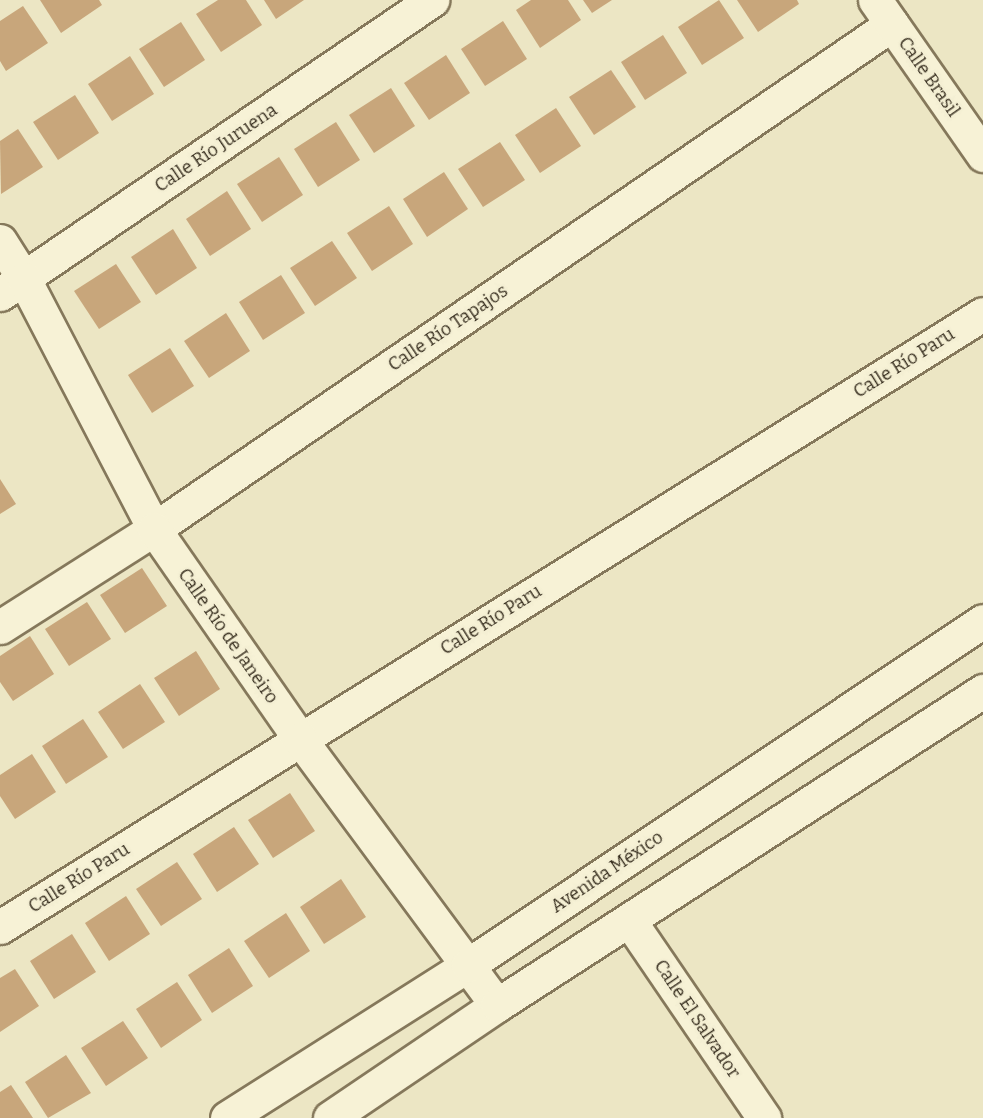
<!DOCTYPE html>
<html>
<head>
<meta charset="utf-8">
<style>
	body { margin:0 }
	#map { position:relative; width:983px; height:1118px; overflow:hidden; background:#ece6c4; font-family:Bitter,serif }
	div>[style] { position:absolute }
	.building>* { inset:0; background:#c8a67b }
	.roads { filter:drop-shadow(2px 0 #85785b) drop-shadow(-2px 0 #85785b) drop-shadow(0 2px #85785b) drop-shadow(0 -2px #85785b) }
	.minor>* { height:33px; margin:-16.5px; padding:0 16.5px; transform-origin:16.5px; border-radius:16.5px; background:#f7f2d6 }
	.tertiary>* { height:33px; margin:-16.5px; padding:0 16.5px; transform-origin:16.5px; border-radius:16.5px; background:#f7f2d6 }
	span { translate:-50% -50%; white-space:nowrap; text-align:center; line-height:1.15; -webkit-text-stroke:5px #f4efd3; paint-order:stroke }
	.street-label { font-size:18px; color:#362d1e }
</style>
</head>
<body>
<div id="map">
	<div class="building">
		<div style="clip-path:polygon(40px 0,99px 0,102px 5px,61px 33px)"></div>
		<div style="clip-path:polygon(218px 0,246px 0,262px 25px,221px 52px,196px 14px)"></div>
		<div style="clip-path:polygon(264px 0,304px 0,276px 19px)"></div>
		<div style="clip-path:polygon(531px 0,568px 0,581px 20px,540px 48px,516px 10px)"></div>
		<div style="clip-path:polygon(583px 0,612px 0,592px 13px)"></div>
		<div style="clip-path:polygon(719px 0,744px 38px,702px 65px,678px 27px)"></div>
		<div style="clip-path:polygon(737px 0,797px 0,799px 4px,758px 32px)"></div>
		<div style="clip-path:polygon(23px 6px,48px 43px,6px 71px,0 61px,0 21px)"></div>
		<div style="clip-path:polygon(503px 21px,527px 59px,485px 86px,461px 49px)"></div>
		<div style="clip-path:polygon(181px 22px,205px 60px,164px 87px,139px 49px)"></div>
		<div style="clip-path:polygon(663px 35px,687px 73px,645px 100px,621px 62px)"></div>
		<div style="clip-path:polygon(446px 55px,470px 93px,429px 120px,404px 83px)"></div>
		<div style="clip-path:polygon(130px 56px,154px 94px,112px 121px,88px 84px)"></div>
		<div style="clip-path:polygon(611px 70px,636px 107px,594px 135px,569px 97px)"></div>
		<div style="clip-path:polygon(391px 88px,415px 126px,374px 153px,349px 115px)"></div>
		<div style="clip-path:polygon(75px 95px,99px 133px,58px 160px,33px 122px)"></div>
		<div style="clip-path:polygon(556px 108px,581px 146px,540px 173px,515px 135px)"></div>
		<div style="clip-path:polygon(336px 122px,360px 160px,318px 187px,294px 149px)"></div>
		<div style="clip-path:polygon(18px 129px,43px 167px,1px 194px,0 141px)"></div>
		<div style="clip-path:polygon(500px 142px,525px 180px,483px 207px,458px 169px)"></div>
		<div style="clip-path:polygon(279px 157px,303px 195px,262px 222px,237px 184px)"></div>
		<div style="clip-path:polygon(444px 172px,468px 209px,427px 237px,403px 199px)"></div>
		<div style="clip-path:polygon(227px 191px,251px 229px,210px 256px,186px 219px)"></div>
		<div style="clip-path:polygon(389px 206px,413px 244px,372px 271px,347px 233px)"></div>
		<div style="clip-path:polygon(173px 229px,197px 268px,156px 295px,131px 257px)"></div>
		<div style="clip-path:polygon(332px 241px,357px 278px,315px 306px,290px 268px)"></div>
		<div style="clip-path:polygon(116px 264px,141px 302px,99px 329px,74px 291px)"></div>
		<div style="clip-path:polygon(281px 275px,305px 313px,263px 340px,239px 302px)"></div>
		<div style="clip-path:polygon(226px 313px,250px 351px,209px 378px,184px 341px)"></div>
		<div style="clip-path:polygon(170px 348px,194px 386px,152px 413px,128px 375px)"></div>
		<div style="clip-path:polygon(0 479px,16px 504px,0 514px)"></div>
		<div style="clip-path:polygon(142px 568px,167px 606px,125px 633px,100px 595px)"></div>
		<div style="clip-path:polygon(87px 602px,111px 639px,69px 666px,45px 629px)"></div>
		<div style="clip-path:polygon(30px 636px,54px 674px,13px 701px,0 682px,0 656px)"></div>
		<div style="clip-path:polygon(196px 651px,220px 689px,179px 716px,154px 678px)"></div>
		<div style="clip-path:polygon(140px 684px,165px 722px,123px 749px,98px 712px)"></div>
		<div style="clip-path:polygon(83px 719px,108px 757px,66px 784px,42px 746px)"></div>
		<div style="clip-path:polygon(32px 754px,56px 792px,15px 819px,0 796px,0 775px)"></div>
		<div style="clip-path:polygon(290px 793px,315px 831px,273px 858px,248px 820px)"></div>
		<div style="clip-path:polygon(234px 827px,259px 864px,217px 892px,193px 854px)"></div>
		<div style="clip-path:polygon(177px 862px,202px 899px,161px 926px,136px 889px)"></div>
		<div style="clip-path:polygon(341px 879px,366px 917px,324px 944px,300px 907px)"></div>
		<div style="clip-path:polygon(126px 896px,150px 934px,109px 961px,85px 923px)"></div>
		<div style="clip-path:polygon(286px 913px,310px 951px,269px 978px,244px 941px)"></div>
		<div style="clip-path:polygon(72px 934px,96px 972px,54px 999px,30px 961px)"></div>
		<div style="clip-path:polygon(229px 948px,253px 986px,212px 1013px,188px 975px)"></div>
		<div style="clip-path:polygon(15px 969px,39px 1006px,0 1032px,0 978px)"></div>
		<div style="clip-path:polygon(177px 982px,202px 1020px,161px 1048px,136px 1009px)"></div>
		<div style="clip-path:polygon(123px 1021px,148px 1058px,106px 1086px,81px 1048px)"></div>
		<div style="clip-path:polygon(66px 1055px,91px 1093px,48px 1118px,25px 1082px)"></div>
		<div style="clip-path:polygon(11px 1085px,33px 1118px,0 1118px,0 1092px)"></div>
	</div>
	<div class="roads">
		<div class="minor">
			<div style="left:0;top:294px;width:523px;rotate:-34.24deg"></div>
			<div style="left:0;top:627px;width:183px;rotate:-32.5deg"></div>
			<div style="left:154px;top:529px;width:894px;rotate:-34.38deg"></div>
			<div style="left:629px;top:920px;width:240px;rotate:55.7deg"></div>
			<div style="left:0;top:927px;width:1158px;rotate:-31.95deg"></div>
		</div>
		<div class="tertiary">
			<div style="left:875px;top:0;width:189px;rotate:55.1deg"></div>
			<div style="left:0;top:241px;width:45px;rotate:57.7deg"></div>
			<div style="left:24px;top:279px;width:282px;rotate:62.5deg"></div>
			<div style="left:154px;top:529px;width:256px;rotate:55.2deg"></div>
			<div style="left:300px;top:739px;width:331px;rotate:53.5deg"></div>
			<div style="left:227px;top:1118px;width:285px;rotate:-32.4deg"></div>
			<div style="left:468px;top:965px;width:619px;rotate:-33.74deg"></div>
			<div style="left:330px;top:1118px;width:202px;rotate:-34.1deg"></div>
			<div style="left:497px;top:1005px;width:579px;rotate:-32.87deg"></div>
		</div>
	</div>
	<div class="street-label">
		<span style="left:929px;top:77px;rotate:55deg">Calle Brasil</span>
		<span style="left:216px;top:148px;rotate:-34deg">Calle Río Juruena</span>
		<span style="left:448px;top:328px;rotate:-34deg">Calle Río Tapajos</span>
		<span style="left:904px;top:363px;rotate:-32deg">Calle Río Paru</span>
		<span style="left:491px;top:620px;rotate:-32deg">Calle Río Paru</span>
		<span style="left:228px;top:636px;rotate:55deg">Calle Río de Janeiro</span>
		<span style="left:607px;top:872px;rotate:-34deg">Avenida México</span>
		<span style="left:79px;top:878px;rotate:-32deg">Calle Río Paru</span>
		<span style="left:697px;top:1019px;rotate:56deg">Calle El Salvador</span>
	</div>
</div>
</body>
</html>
